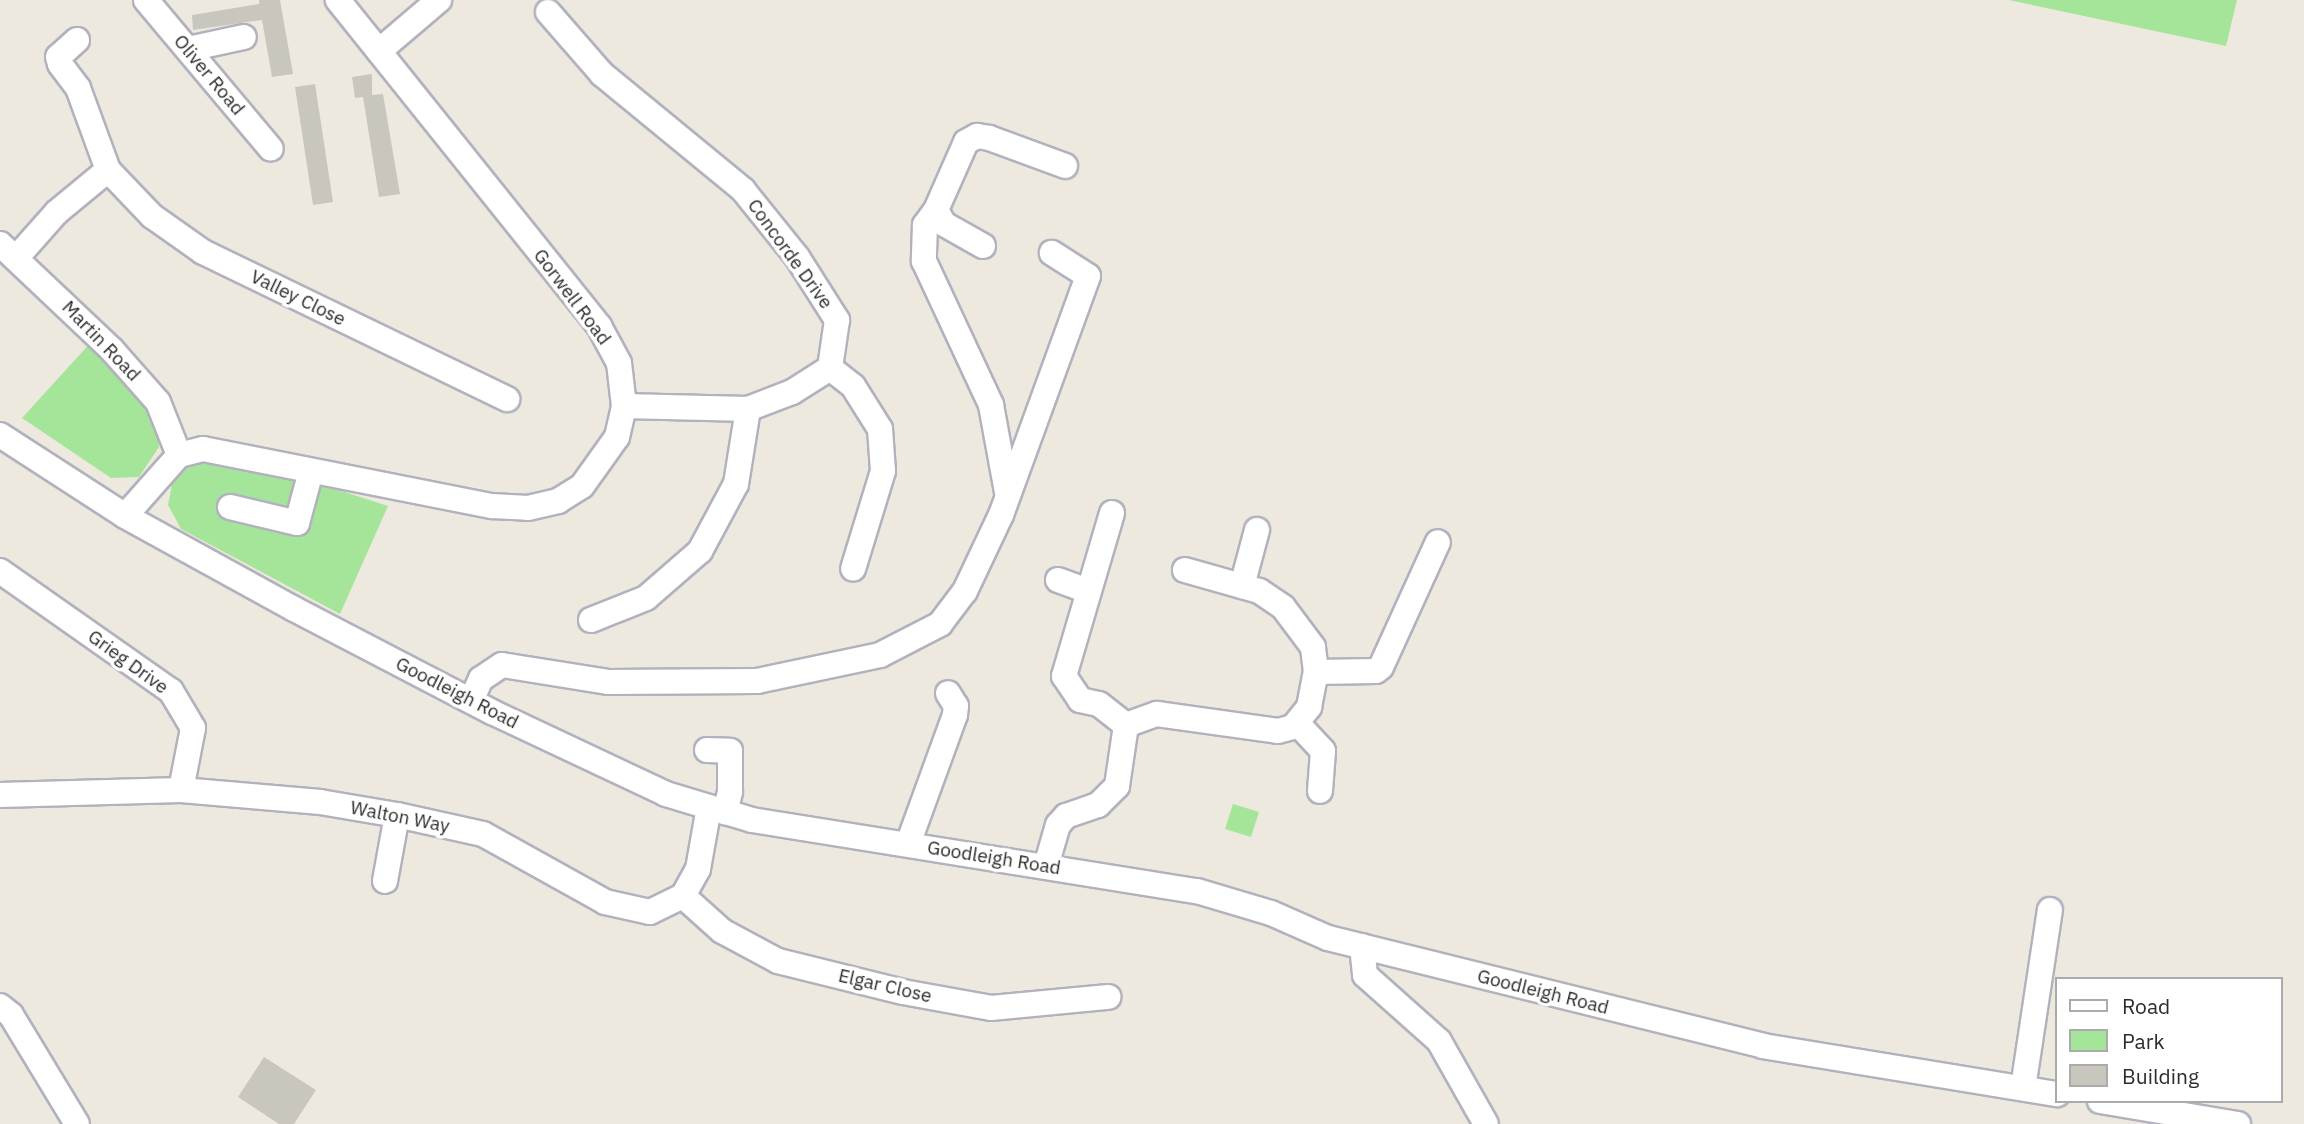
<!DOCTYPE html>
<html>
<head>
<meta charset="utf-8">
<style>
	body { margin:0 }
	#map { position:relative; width:2304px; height:1124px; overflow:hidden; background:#eee9de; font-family:"IBM Plex Sans",sans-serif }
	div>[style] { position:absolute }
	.green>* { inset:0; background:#a5e599 }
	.building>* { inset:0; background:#c9c6bd }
	.roads { filter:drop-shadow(2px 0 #b2b2bf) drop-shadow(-2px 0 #b2b2bf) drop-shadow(0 2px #b2b2bf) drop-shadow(0 -2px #b2b2bf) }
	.minor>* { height:24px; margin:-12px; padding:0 12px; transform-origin:12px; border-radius:12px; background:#fff }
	span { translate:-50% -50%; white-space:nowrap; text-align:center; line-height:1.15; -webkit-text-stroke:7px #fff; paint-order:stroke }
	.street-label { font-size:19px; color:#2c2c2c }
	.legend { position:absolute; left:2055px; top:977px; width:228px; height:126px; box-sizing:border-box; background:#fff; border:2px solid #ababab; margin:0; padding:9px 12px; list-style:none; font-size:21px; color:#2c2c2c }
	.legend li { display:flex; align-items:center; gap:14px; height:35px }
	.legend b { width:35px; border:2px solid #ababab }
</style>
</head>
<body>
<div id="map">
	<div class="green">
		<div style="clip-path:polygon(2009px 0,2237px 0,2226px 46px)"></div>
		<div style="clip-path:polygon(93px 340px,135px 386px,156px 421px,159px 447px,139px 477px,111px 478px,22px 418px)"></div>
		<div style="clip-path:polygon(194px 462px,295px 476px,388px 506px,340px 614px,181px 529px,168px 505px,174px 474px)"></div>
		<div style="clip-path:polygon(1233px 804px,1259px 812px,1251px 837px,1225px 829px)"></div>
	</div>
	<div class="building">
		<div style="clip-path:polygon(259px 0,280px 0,293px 74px,272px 77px,262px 20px,193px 30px,192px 15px,259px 4px)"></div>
		<div style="clip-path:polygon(372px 74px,372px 95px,383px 94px,400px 194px,379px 197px,363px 97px,355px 98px,352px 77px)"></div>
		<div style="clip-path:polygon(315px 84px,333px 202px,313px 205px,295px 87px)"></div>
		<div style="clip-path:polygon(264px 1057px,316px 1090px,294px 1124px,279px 1124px,238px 1097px)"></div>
	</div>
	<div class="roads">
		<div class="minor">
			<div style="left:146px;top:0;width:194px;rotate:50deg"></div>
			<div style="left:548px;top:12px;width:82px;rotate:48.9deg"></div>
			<div style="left:602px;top:74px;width:183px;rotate:39.4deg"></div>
			<div style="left:743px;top:190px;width:86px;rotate:51.1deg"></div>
			<div style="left:797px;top:257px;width:75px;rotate:57.6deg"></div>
			<div style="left:837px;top:320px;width:49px;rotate:98.3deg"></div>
			<div style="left:830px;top:368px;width:45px;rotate:147.7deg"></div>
			<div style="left:792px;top:392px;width:47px;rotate:158.9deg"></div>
			<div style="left:748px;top:409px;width:124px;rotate:-178.6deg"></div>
			<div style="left:77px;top:40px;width:25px;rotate:138deg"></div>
			<div style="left:58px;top:57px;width:7px;rotate:74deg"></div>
			<div style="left:60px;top:64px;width:30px;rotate:53deg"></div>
			<div style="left:78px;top:88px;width:87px;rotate:69.9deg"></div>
			<div style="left:188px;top:49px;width:57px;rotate:-12.1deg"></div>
			<div style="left:379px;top:51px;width:79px;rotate:-40.4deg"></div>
			<div style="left:936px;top:210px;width:19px;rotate:126deg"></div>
			<div style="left:925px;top:225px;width:36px;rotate:92deg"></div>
			<div style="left:924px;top:261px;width:159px;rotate:65deg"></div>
			<div style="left:991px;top:405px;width:88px;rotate:79.6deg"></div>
			<div style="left:0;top:244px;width:154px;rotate:43.4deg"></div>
			<div style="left:112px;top:350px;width:69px;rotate:48.5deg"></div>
			<div style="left:158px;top:402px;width:57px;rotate:68.4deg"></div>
			<div style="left:983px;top:246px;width:45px;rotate:-150.6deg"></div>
			<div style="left:944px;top:224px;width:16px;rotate:-120deg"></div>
			<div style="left:936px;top:210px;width:74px;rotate:-66.2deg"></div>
			<div style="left:966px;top:142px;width:13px;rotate:-29deg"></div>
			<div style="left:977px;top:136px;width:12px;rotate:9deg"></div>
			<div style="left:989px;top:138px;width:81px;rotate:20.2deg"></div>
			<div style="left:17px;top:257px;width:60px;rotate:-48.4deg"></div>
			<div style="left:57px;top:212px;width:66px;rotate:-39.5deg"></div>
			<div style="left:108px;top:170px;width:64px;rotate:46.3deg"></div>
			<div style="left:152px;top:216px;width:62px;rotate:35.2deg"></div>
			<div style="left:203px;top:252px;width:338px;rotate:25.8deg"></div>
			<div style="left:830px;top:368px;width:29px;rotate:38deg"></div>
			<div style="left:853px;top:386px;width:51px;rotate:57.9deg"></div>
			<div style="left:880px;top:429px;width:42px;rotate:85.9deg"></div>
			<div style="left:883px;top:471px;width:102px;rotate:107deg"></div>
			<div style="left:0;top:435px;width:149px;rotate:32.9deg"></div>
			<div style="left:125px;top:516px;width:193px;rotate:28.8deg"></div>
			<div style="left:294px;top:609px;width:223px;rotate:27.5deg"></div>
			<div style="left:492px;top:712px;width:192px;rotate:25.2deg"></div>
			<div style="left:666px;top:794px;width:90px;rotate:16.8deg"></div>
			<div style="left:752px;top:820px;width:451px;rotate:9.1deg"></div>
			<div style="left:1197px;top:891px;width:77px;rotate:16.6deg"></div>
			<div style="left:1271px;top:913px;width:62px;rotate:23.7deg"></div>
			<div style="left:1328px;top:938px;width:448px;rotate:13.9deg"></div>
			<div style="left:1763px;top:1046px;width:298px;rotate:9.3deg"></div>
			<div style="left:230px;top:507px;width:69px;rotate:13.4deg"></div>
			<div style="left:297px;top:523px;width:54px;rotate:-74.9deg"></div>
			<div style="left:1112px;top:513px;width:170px;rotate:106.4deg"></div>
			<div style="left:1064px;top:676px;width:29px;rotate:56deg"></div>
			<div style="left:1080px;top:700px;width:19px;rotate:12deg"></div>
			<div style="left:1099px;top:704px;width:34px;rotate:38deg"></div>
			<div style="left:125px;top:516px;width:81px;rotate:-48.5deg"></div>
			<div style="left:179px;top:455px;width:25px;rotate:-14deg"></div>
			<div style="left:203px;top:449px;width:295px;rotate:11.2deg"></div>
			<div style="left:492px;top:506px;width:36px;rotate:3deg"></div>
			<div style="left:528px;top:508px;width:31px;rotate:-13deg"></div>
			<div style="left:558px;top:501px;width:28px;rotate:-32deg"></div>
			<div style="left:582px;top:486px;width:60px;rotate:-54.5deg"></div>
			<div style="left:617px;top:437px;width:32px;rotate:-77deg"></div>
			<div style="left:624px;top:406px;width:43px;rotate:-96.6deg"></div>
			<div style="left:619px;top:363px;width:42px;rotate:-118.4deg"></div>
			<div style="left:599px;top:326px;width:418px;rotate:-128.7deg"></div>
			<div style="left:0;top:571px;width:209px;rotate:35.1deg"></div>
			<div style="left:171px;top:691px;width:43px;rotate:59.3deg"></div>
			<div style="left:193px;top:728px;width:63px;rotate:101deg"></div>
			<div style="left:1058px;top:580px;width:32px;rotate:20deg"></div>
			<div style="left:1242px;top:586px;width:58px;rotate:-75deg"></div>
			<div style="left:591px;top:620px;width:59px;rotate:-21.8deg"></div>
			<div style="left:646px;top:598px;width:72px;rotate:-41deg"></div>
			<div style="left:700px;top:551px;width:76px;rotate:-61.8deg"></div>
			<div style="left:736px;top:484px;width:76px;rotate:-80.9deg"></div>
			<div style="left:1316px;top:672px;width:60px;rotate:-1deg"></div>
			<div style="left:1376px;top:671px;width:6px;rotate:-39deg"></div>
			<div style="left:1381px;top:667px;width:137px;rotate:-65.5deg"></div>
			<div style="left:471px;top:701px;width:24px;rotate:-66deg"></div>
			<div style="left:481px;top:679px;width:25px;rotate:-34deg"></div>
			<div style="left:502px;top:665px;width:107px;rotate:9.1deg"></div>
			<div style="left:608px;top:682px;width:149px;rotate:-0.4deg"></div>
			<div style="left:757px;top:681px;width:126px;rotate:-11.9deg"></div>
			<div style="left:880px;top:655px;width:68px;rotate:-27.3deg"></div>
			<div style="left:940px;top:624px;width:41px;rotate:-52.9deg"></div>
			<div style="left:965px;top:591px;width:84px;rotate:-64.7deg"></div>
			<div style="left:1001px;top:515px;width:254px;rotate:-70deg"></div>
			<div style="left:1088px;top:276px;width:43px;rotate:-147.4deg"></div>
			<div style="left:1297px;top:723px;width:38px;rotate:47deg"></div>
			<div style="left:1323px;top:751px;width:40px;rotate:94.3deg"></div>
			<div style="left:707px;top:750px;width:23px;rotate:2deg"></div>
			<div style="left:730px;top:751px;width:41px;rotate:90deg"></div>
			<div style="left:730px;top:792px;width:21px;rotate:104deg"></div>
			<div style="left:0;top:795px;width:181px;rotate:-1.6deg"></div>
			<div style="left:181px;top:790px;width:140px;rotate:4.9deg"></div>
			<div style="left:320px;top:802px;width:78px;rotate:9.6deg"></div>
			<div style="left:397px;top:815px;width:88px;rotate:12.5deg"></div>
			<div style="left:483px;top:834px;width:140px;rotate:29.1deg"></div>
			<div style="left:605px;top:902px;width:46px;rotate:12.5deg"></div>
			<div style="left:650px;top:912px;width:37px;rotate:-26deg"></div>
			<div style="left:683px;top:896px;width:31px;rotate:-61deg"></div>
			<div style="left:698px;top:869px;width:63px;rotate:-79.9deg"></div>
			<div style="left:908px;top:844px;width:137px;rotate:-70deg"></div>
			<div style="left:955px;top:715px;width:9px;rotate:-84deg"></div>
			<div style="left:956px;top:706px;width:15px;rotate:-122deg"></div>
			<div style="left:1046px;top:866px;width:43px;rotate:-73.7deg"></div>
			<div style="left:1058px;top:825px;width:12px;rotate:-48deg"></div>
			<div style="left:1066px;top:816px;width:34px;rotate:-19deg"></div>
			<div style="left:1098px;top:805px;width:27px;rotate:-45deg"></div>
			<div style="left:1117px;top:786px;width:62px;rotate:-81.6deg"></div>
			<div style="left:1126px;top:725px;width:33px;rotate:-20deg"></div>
			<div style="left:1157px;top:714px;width:122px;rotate:8deg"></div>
			<div style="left:1278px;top:731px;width:16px;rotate:-15deg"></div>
			<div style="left:1293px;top:727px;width:26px;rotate:-51deg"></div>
			<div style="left:1309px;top:707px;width:36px;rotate:-79deg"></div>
			<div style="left:1316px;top:672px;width:25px;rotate:-97deg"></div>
			<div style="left:1313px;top:647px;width:50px;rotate:-126.9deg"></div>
			<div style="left:1283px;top:607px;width:29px;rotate:-146deg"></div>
			<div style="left:1259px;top:591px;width:77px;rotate:-164.2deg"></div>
			<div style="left:385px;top:881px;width:67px;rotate:-79.7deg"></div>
			<div style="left:683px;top:896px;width:52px;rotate:41.9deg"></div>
			<div style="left:722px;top:931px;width:64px;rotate:28.2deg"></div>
			<div style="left:778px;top:961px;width:129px;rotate:13.9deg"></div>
			<div style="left:903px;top:992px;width:89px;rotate:10.3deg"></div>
			<div style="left:991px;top:1008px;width:118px;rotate:-5.4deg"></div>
			<div style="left:1362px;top:946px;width:29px;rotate:84deg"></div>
			<div style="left:1365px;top:975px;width:99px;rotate:41.7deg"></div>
			<div style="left:1439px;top:1041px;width:95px;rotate:60.5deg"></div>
			<div style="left:0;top:1006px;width:14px;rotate:39deg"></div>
			<div style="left:11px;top:1015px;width:127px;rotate:58.8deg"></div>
			<div style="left:2023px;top:1088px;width:180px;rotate:-81.4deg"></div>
			<div style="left:2100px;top:1101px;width:140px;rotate:9.5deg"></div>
		</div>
	</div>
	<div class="street-label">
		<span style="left:209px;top:75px;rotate:50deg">Oliver Road</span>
		<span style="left:790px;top:254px;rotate:54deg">Concorde Drive</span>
		<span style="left:572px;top:297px;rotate:53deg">Gorwell Road</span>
		<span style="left:298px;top:298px;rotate:26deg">Valley Close</span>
		<span style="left:101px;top:341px;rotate:46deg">Martin Road</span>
		<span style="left:128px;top:662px;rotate:36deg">Grieg Drive</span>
		<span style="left:457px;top:693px;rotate:27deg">Goodleigh Road</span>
		<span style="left:400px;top:817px;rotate:11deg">Walton Way</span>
		<span style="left:994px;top:858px;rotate:9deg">Goodleigh Road</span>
		<span style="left:885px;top:986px;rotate:13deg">Elgar Close</span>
		<span style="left:1543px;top:992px;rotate:14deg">Goodleigh Road</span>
	</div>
	<ul class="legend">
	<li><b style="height:9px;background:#fff"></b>Road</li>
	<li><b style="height:19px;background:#a5e599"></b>Park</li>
	<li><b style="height:19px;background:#c9c6bd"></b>Building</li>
	</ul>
</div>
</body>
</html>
